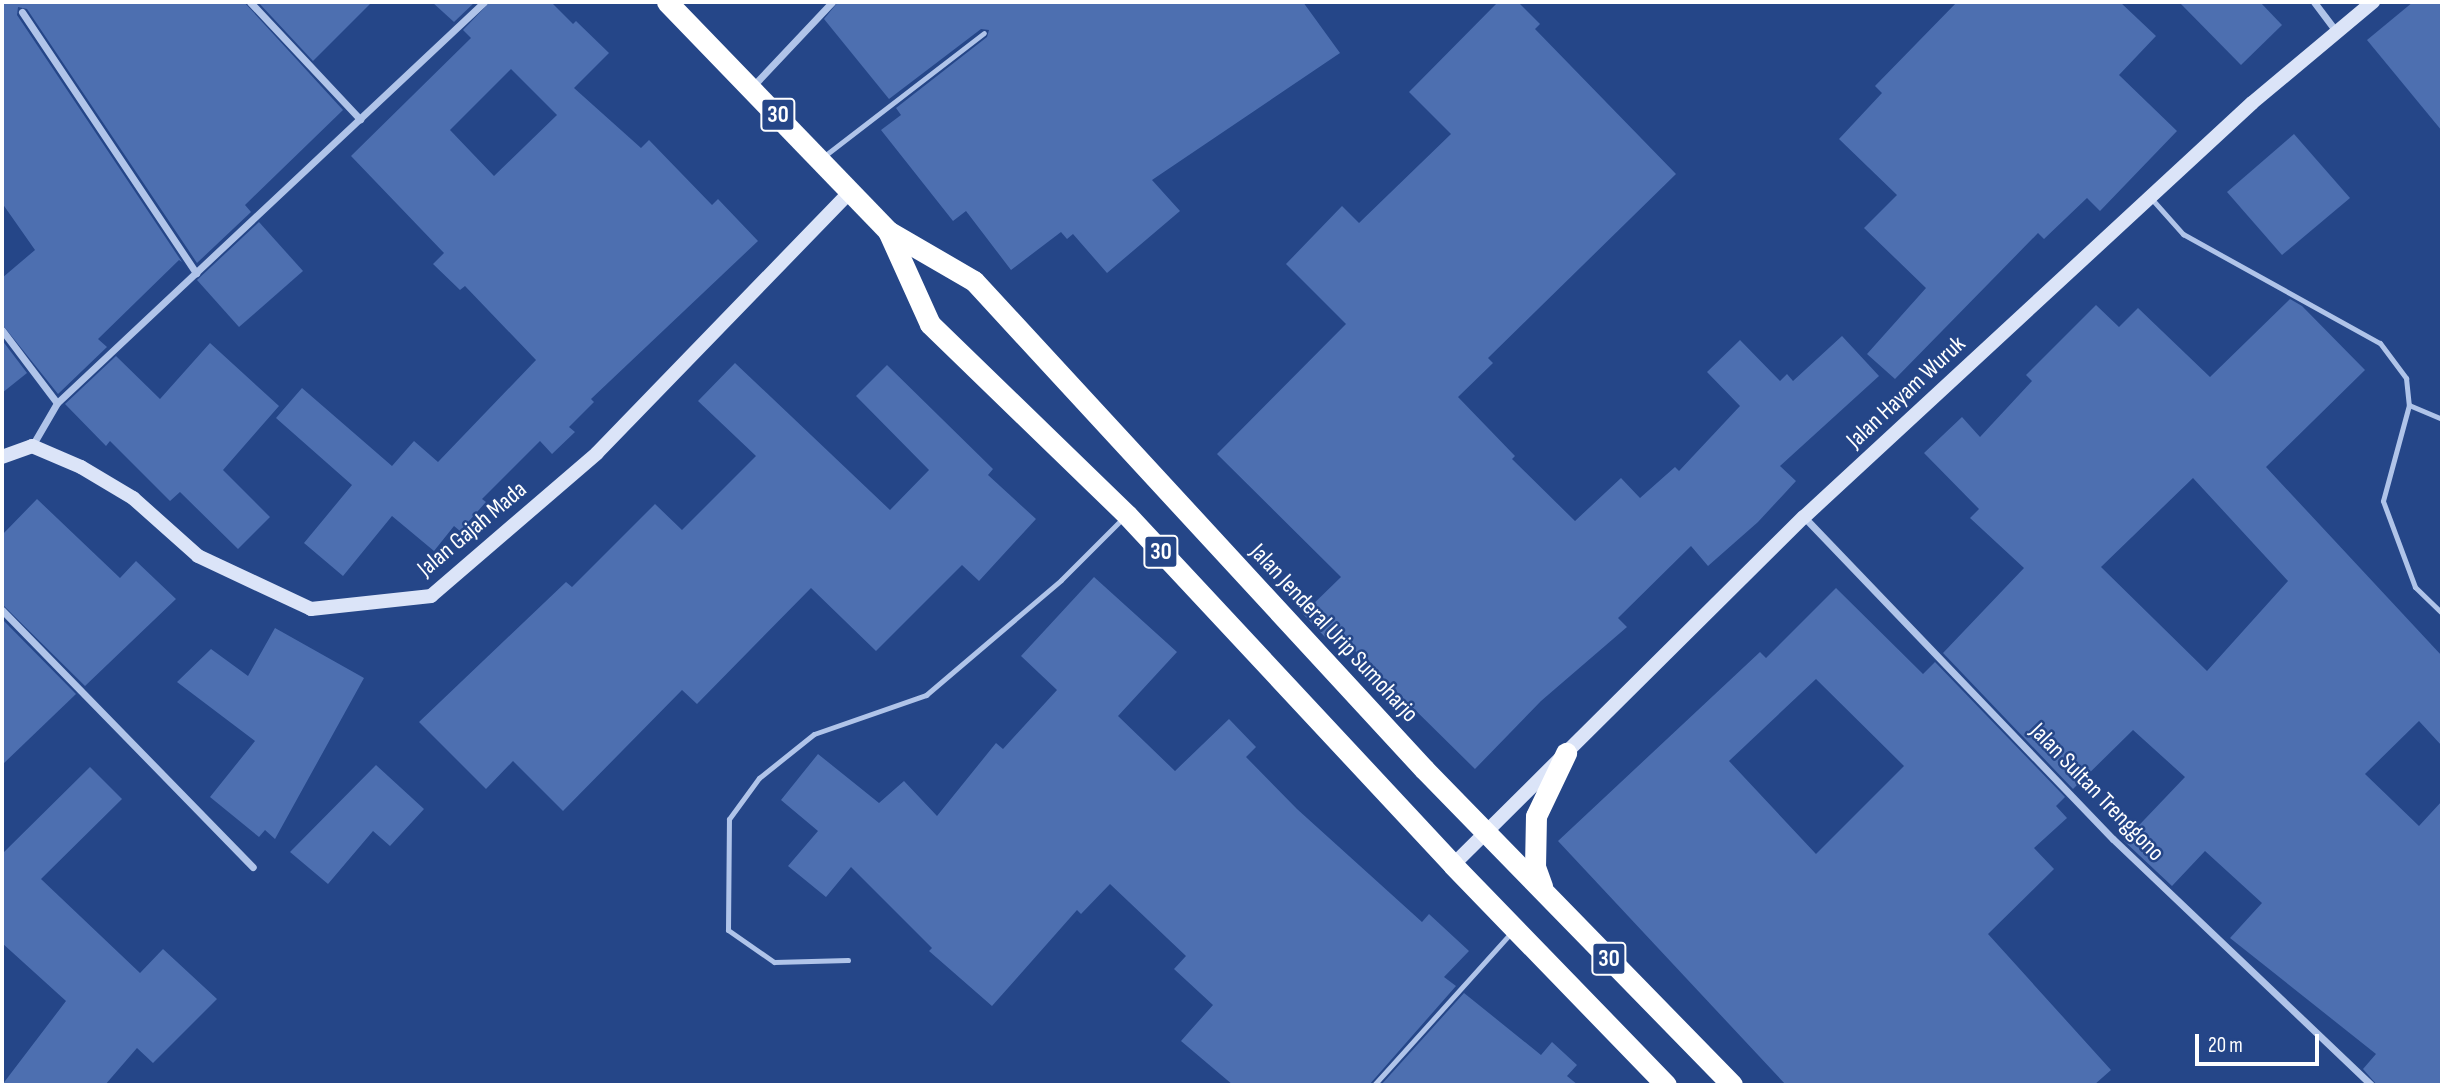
<!DOCTYPE html>
<html>
<head>
<meta charset="utf-8">
<style>
	body { margin:0 }
	#map { position:relative; width:2444px; height:1087px; overflow:hidden; background:#254688; font-family:"Sofia Sans Condensed",sans-serif }
	div>[style] { position:absolute }
	.building>* { inset:0; background:#4d6fb0 }
	.lane>* { height:5px; margin:-2.5px; padding:0 2.5px; transform-origin:2.5px; border-radius:2.5px; background:#b0c4e9 }
	.street>* { height:7px; margin:-3.5px; padding:0 3.5px; transform-origin:3.5px; border-radius:3.5px; background:#b0c4e9 }
	.secondary>* { height:14px; margin:-7px; padding:0 7px; transform-origin:7px; border-radius:7px; background:#dbe4f8 }
	.highway>* { height:21px; margin:-10.5px; padding:0 10.5px; transform-origin:10.5px; border-radius:10.5px; background:#fff }
	span { translate:-50% -50%; white-space:nowrap; text-align:center; line-height:1.15; -webkit-text-stroke:5px #254688; paint-order:stroke }
	.shield-label span { padding:2px 5px; background:#254688; border:2px solid; border-radius:5px; -webkit-text-stroke-width:0 }
	.shield-label { font-size:23px; color:#fff; font-weight:700 }
	.street-label { font-size:24px; color:#fff }
	.frame { position:absolute; inset:0; border:4px solid #fff; pointer-events:none }
	.scale { position:absolute; left:2195px; top:1034px; width:124px; height:32px; box-sizing:border-box; border:4px solid #fff; border-top:0; padding-left:9px; font-size:21px; line-height:24px; white-space:nowrap; color:#fff; -webkit-text-stroke:5px #254688; paint-order:stroke }
</style>
</head>
<body>
<div id="map">
	<div class="building">
		<div style="clip-path:polygon(2px 2px,244px 2px,343px 110px,245px 205px,251px 212px,197px 263px,27px 9px,18px 7px,17px 15px,182px 262px,179px 260px,98px 339px,107px 347px,58px 394px,2px 324px,2px 278px,35px 250px,2px 203px)"></div>
		<div style="clip-path:polygon(258px 2px,372px 2px,313px 61px)"></div>
		<div style="clip-path:polygon(432px 2px,475px 2px,454px 22px)"></div>
		<div style="clip-path:polygon(evenodd,490px 2px,551px 2px,573px 24px,576px 21px,609px 53px,574px 88px,641px 148px,649px 140px,712px 205px,718px 199px,758px 241px,591px 399px,594px 402px,569px 427px,575px 432px,552px 454px,540px 441px,482px 499px,486px 502px,460px 531px,454px 526px,434px 551px,392px 516px,343px 576px,304px 543px,352px 485px,276px 418px,302px 388px,392px 466px,414px 441px,438px 462px,536px 360px,465px 286px,460px 290px,433px 264px,444px 253px,351px 156px,471px 38px,463px 30px,490px 2px,511px 69px,557px 115px,494px 176px,450px 130px,511px 69px)"></div>
		<div style="clip-path:polygon(838px 2px,1303px 2px,1340px 53px,1152px 180px,1180px 211px,1107px 273px,1073px 234px,1067px 239px,1061px 232px,1011px 270px,966px 211px,953px 221px,881px 130px,901px 115px,896px 108px,987px 37px,989px 30px,981px 29px,889px 99px,824px 19px)"></div>
		<div style="clip-path:polygon(1498px 2px,1518px 2px,1540px 24px,1535px 29px,1676px 174px,1488px 358px,1493px 363px,1458px 397px,1515px 456px,1512px 459px,1575px 521px,1621px 478px,1640px 498px,1675px 467px,1679px 471px,1740px 406px,1707px 372px,1740px 340px,1780px 381px,1787px 374px,1793px 381px,1842px 336px,1879px 376px,1780px 466px,1796px 481px,1758px 522px,1708px 566px,1691px 546px,1618px 618px,1627px 627px,1541px 701px,1475px 769px,1333px 629px,1325px 637px,1303px 614px,1341px 577px,1217px 454px,1346px 324px,1286px 264px,1342px 206px,1359px 223px,1451px 134px,1409px 92px)"></div>
		<div style="clip-path:polygon(1957px 2px,2120px 2px,2156px 36px,2119px 75px,2177px 131px,2100px 211px,2087px 198px,2044px 239px,2038px 233px,1895px 379px,1867px 354px,1926px 288px,1864px 228px,1897px 195px,1839px 139px,1882px 93px,1875px 86px)"></div>
		<div style="clip-path:polygon(2179px 2px,2260px 2px,2282px 25px,2241px 65px)"></div>
		<div style="clip-path:polygon(2413px 2px,2442px 2px,2442px 131px,2367px 40px)"></div>
		<div style="clip-path:polygon(2294px 134px,2350px 198px,2282px 255px,2227px 192px)"></div>
		<div style="clip-path:polygon(259px 222px,303px 271px,239px 327px,197px 280px)"></div>
		<div style="clip-path:polygon(evenodd,2290px 299px,2302px 306px,2365px 370px,2266px 467px,2442px 656px,2442px 746px,2419px 721px,2365px 774px,2419px 826px,2442px 801px,2442px 1085px,2377px 1085px,2363px 1069px,2376px 1054px,2230px 938px,2262px 903px,2205px 851px,2172px 886px,2124px 841px,2185px 777px,2133px 730px,2073px 789px,1943px 653px,2024px 568px,1970px 518px,1979px 509px,1924px 453px,1962px 417px,1980px 437px,2032px 381px,2026px 375px,2096px 305px,2119px 327px,2138px 308px,2210px 377px,2290px 299px,2193px 478px,2288px 581px,2207px 671px,2101px 567px,2193px 478px)"></div>
		<div style="clip-path:polygon(2px 340px,27px 373px,2px 393px)"></div>
		<div style="clip-path:polygon(210px 343px,279px 406px,223px 470px,270px 517px,238px 549px,180px 492px,170px 501px,110px 441px,106px 446px,65px 404px,116px 356px,160px 399px)"></div>
		<div style="clip-path:polygon(735px 363px,890px 510px,929px 470px,856px 396px,887px 365px,993px 469px,988px 475px,1036px 519px,979px 581px,962px 565px,876px 651px,811px 588px,697px 704px,682px 690px,563px 811px,513px 761px,486px 789px,419px 722px,566px 582px,572px 587px,655px 504px,682px 530px,756px 456px,698px 401px)"></div>
		<div style="clip-path:polygon(37px 499px,120px 578px,136px 561px,176px 599px,85px 686px,2px 604px,2px 535px)"></div>
		<div style="clip-path:polygon(1094px 577px,1177px 652px,1118px 716px,1175px 771px,1229px 719px,1256px 747px,1246px 757px,1297px 809px,1422px 922px,1429px 914px,1469px 951px,1444px 977px,1456px 986px,1369px 1085px,1233px 1085px,1181px 1041px,1213px 1005px,1174px 969px,1186px 956px,1110px 884px,1081px 914px,1077px 910px,992px 1006px,929px 951px,932px 948px,851px 867px,826px 897px,788px 866px,818px 831px,781px 800px,818px 754px,879px 803px,904px 781px,937px 816px,996px 743px,1003px 749px,1057px 690px,1021px 656px)"></div>
		<div style="clip-path:polygon(evenodd,1836px 588px,1923px 674px,1935px 662px,2065px 797px,2056px 806px,2067px 818px,2034px 848px,2054px 869px,1988px 934px,2111px 1070px,2094px 1085px,1786px 1085px,1558px 841px,1760px 652px,1766px 658px,1836px 588px,1816px 679px,1904px 766px,1816px 854px,1729px 761px,1816px 679px)"></div>
		<div style="clip-path:polygon(2px 619px,76px 694px,2px 765px)"></div>
		<div style="clip-path:polygon(275px 628px,364px 678px,275px 839px,265px 830px,259px 837px,210px 797px,255px 741px,177px 682px,211px 649px,248px 676px)"></div>
		<div style="clip-path:polygon(376px 765px,424px 809px,390px 846px,373px 831px,328px 884px,290px 852px)"></div>
		<div style="clip-path:polygon(90px 767px,122px 799px,41px 879px,140px 973px,163px 949px,217px 999px,153px 1063px,137px 1048px,105px 1085px,2px 1085px,66px 1001px,2px 943px,2px 854px)"></div>
		<div style="clip-path:polygon(1464px 993px,1541px 1055px,1552px 1042px,1577px 1065px,1567px 1076px,1578px 1085px,1381px 1085px)"></div>
	</div>
	<div class="lane">
		<div style="left:823px;top:157px;width:203px;rotate:-37.6deg"></div>
		<div style="left:2150px;top:197px;width:50px;rotate:48.3deg"></div>
		<div style="left:2183px;top:234px;width:225px;rotate:29deg"></div>
		<div style="left:2380px;top:343px;width:44px;rotate:53.4deg"></div>
		<div style="left:2406px;top:378px;width:27px;rotate:84deg"></div>
		<div style="left:2409px;top:405px;width:99px;rotate:105.2deg"></div>
		<div style="left:2383px;top:501px;width:92px;rotate:69.6deg"></div>
		<div style="left:2415px;top:587px;width:37px;rotate:44deg"></div>
		<div style="left:2409px;top:405px;width:36px;rotate:23deg"></div>
		<div style="left:848px;top:960px;width:74px;rotate:178.5deg"></div>
		<div style="left:774px;top:962px;width:56px;rotate:-145.2deg"></div>
		<div style="left:728px;top:930px;width:111px;rotate:-89.5deg"></div>
		<div style="left:729px;top:819px;width:51px;rotate:-53.8deg"></div>
		<div style="left:759px;top:778px;width:70px;rotate:-38.7deg"></div>
		<div style="left:814px;top:734px;width:119px;rotate:-19.2deg"></div>
		<div style="left:926px;top:695px;width:177px;rotate:-40.4deg"></div>
		<div style="left:1061px;top:580px;width:86px;rotate:-45deg"></div>
		<div style="left:1374px;top:1085px;width:206px;rotate:-48deg"></div>
	</div>
	<div class="street">
		<div style="left:250px;top:2px;width:161px;rotate:46.8deg"></div>
		<div style="left:2314px;top:2px;width:38px;rotate:53deg"></div>
		<div style="left:22px;top:12px;width:314px;rotate:56.3deg"></div>
		<div style="left:752px;top:87px;width:117px;rotate:-46.7deg"></div>
		<div style="left:2px;top:330px;width:91px;rotate:53deg"></div>
		<div style="left:32px;top:446px;width:50px;rotate:-59.8deg"></div>
		<div style="left:57px;top:403px;width:586px;rotate:-43.2deg"></div>
		<div style="left:1804px;top:517px;width:446px;rotate:46.2deg"></div>
		<div style="left:2113px;top:839px;width:356px;rotate:43.6deg"></div>
		<div style="left:2px;top:610px;width:359px;rotate:45.7deg"></div>
	</div>
	<div class="secondary">
		<div style="left:2px;top:457px;width:32px;rotate:-20deg"></div>
		<div style="left:32px;top:446px;width:53px;rotate:23.2deg"></div>
		<div style="left:81px;top:467px;width:61px;rotate:30.8deg"></div>
		<div style="left:133px;top:498px;width:87px;rotate:41.7deg"></div>
		<div style="left:198px;top:556px;width:125px;rotate:25.1deg"></div>
		<div style="left:311px;top:609px;width:121px;rotate:-6.2deg"></div>
		<div style="left:431px;top:596px;width:219px;rotate:-40.7deg"></div>
		<div style="left:597px;top:453px;width:366px;rotate:-45.9deg"></div>
		<div style="left:1453px;top:865px;width:494px;rotate:-44.8deg"></div>
		<div style="left:1804px;top:517px;width:610px;rotate:-42.74deg"></div>
		<div style="left:2252px;top:103px;width:158px;rotate:-39.9deg"></div>
	</div>
	<div class="highway">
		<div style="left:667px;top:2px;width:318px;rotate:46deg"></div>
		<div style="left:888px;top:231px;width:102px;rotate:65.7deg"></div>
		<div style="left:930px;top:324px;width:274px;rotate:44.1deg"></div>
		<div style="left:1127px;top:515px;width:478px;rotate:47deg"></div>
		<div style="left:1453px;top:865px;width:306px;rotate:45.9deg"></div>
		<div style="left:888px;top:231px;width:99px;rotate:30.2deg"></div>
		<div style="left:974px;top:281px;width:664px;rotate:47.32deg"></div>
		<div style="left:1424px;top:769px;width:441px;rotate:45.7deg"></div>
		<div style="left:1542px;top:886px;width:20px;rotate:-110deg"></div>
		<div style="left:1535px;top:867px;width:51px;rotate:-88.9deg"></div>
		<div style="left:1536px;top:816px;width:70px;rotate:-64.5deg"></div>
	</div>
	<div class="shield-label">
		<span style="left:778px;top:115px">30</span>
		<span style="left:1161px;top:552px">30</span>
		<span style="left:1609px;top:959px">30</span>
	</div>
	<div class="street-label">
		<span style="left:1906px;top:392px;rotate:-43deg">Jalan Hayam Wuruk</span>
		<span style="left:472px;top:529px;rotate:-40deg">Jalan Gajah Mada</span>
		<span style="left:1334px;top:633px;rotate:47deg">Jalan Jenderal Urip Sumoharjo</span>
		<span style="left:2097px;top:792px;rotate:46deg">Jalan Sultan Trenggono</span>
	</div>
	<div class="frame"></div>
	<div class="scale">20 m</div>
</div>
</body>
</html>
